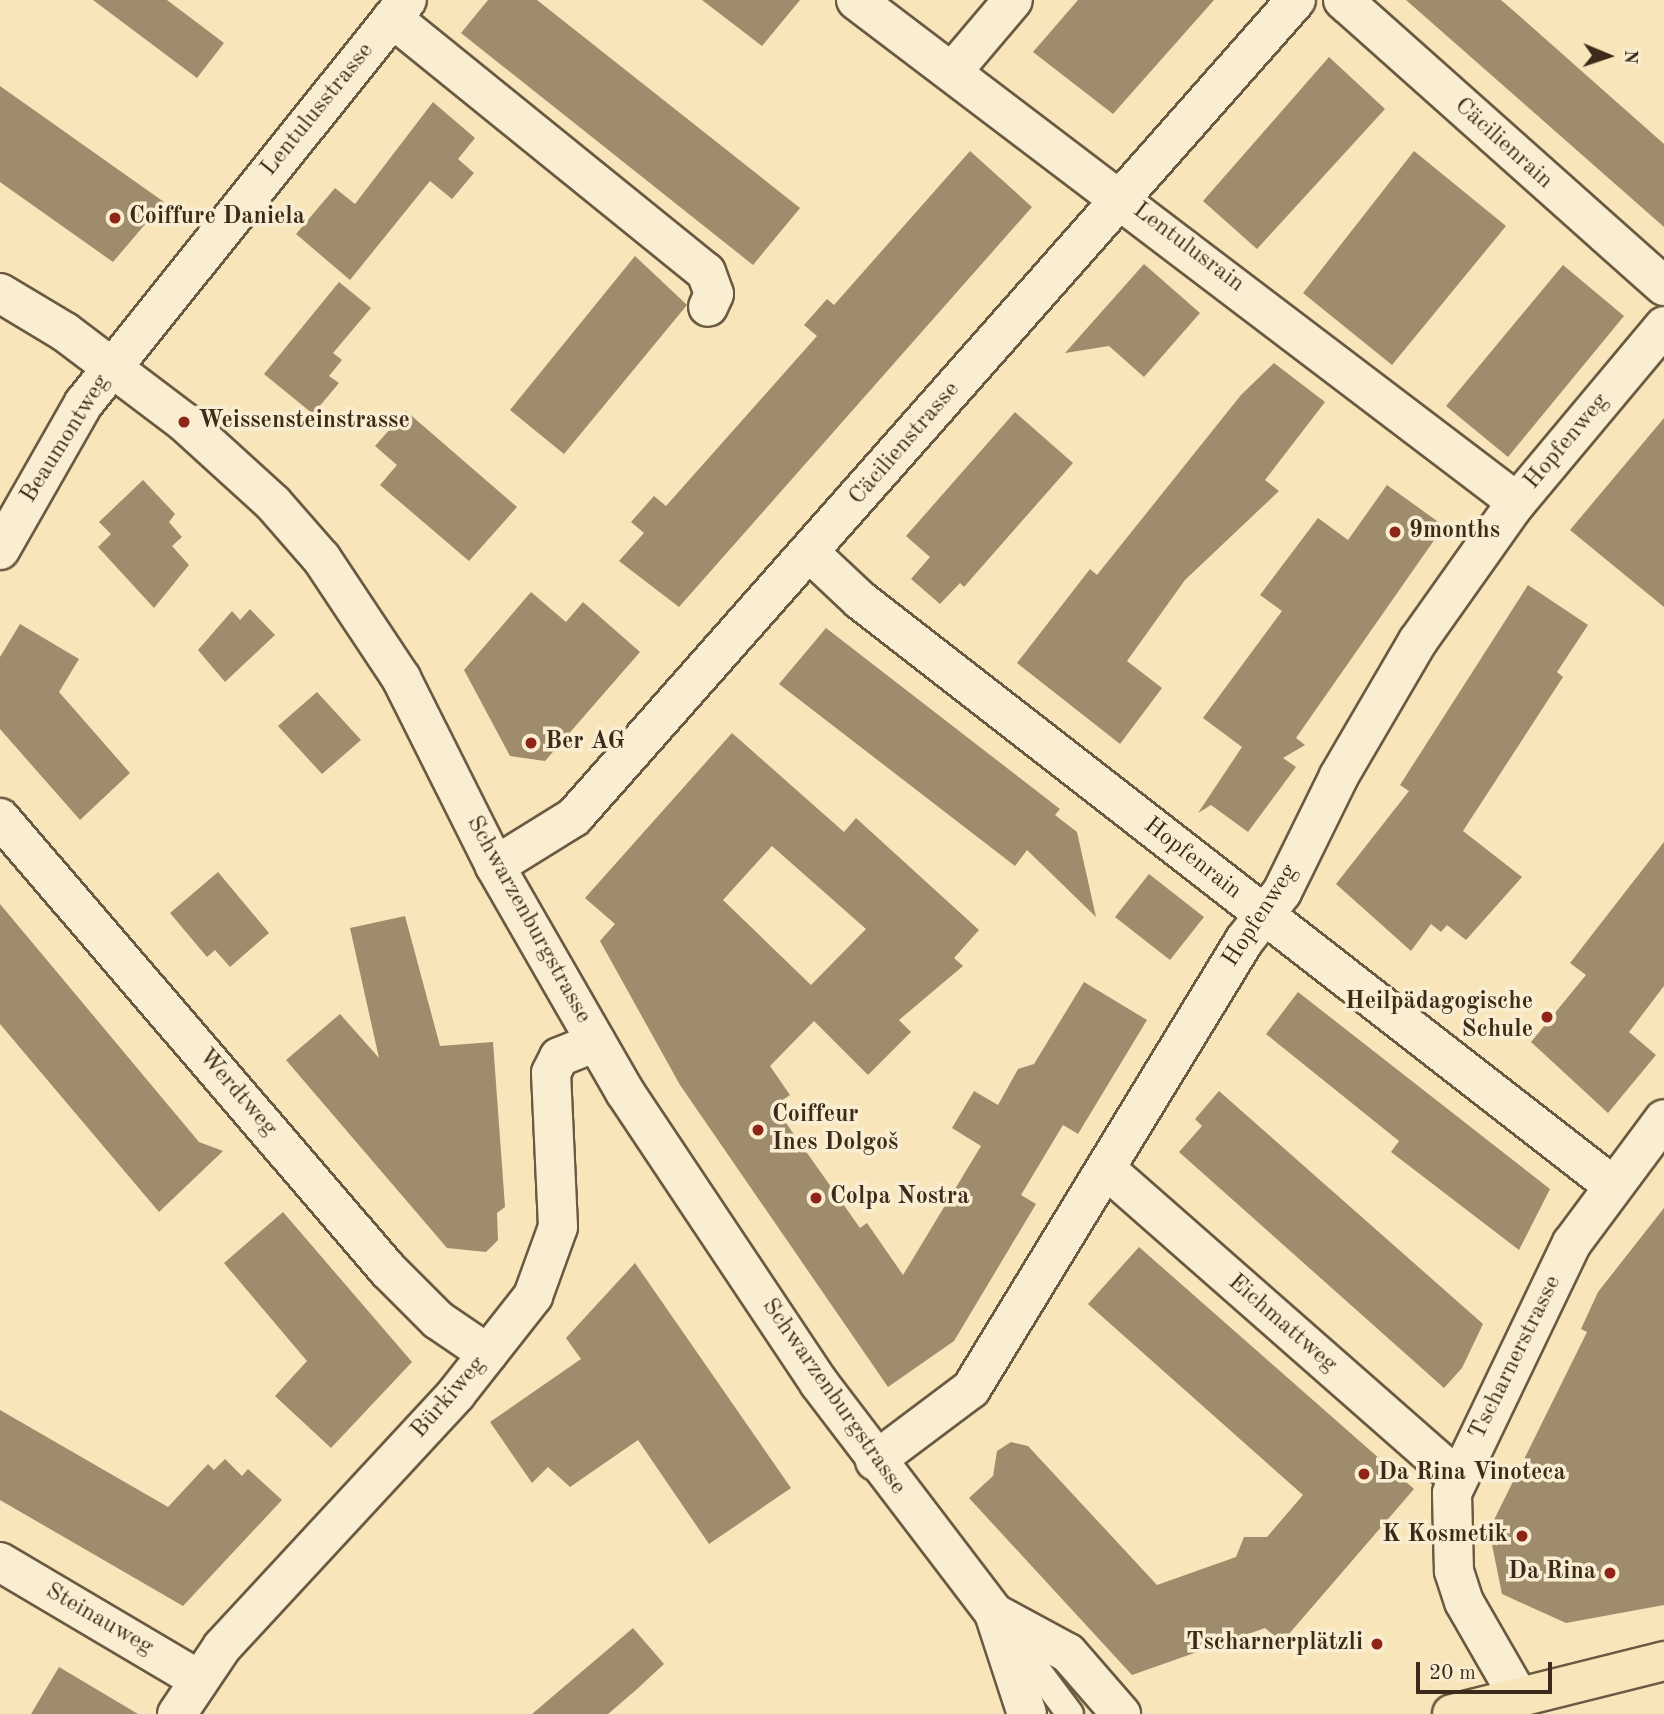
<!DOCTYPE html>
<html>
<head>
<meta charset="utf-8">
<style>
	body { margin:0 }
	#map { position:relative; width:1664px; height:1714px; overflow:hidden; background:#f8e5b9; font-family:"Old Standard TT",serif }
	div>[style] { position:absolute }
	.building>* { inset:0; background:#9e8c6d }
	.roads { filter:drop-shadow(2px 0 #6b5a42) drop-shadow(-2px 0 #6b5a42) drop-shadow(0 2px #6b5a42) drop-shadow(0 -2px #6b5a42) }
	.lane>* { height:26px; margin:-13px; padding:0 13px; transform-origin:13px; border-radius:13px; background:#faeed2 }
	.street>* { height:38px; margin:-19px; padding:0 19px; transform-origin:19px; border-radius:19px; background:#faeed2 }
	.secondary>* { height:38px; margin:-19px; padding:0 19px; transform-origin:19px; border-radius:19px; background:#faeed2 }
	.primary>* { height:38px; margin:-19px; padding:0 19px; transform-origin:19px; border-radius:19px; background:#f8e5b9 }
	.dots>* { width:19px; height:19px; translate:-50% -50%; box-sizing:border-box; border:4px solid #faeed2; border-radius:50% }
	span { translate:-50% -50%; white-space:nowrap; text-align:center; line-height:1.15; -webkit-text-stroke:7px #faeed2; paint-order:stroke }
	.street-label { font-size:24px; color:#3c2b1a }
	.poi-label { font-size:24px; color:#3c2b1a; font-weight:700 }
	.left { translate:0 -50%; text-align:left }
	.right { translate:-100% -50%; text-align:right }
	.north { position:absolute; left:1573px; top:21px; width:70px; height:70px; -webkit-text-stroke:5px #faeed2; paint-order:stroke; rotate:92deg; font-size:19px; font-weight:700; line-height:28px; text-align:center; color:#3c2b1a }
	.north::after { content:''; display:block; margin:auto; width:24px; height:32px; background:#3c2b1a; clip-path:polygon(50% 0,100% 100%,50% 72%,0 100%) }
	.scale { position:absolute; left:1416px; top:1662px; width:136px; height:32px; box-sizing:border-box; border:4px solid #3c2b1a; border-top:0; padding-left:9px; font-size:21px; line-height:24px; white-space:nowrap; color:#3c2b1a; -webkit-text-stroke:5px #faeed2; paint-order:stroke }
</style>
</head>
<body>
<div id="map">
	<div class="building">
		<div style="clip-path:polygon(93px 0,167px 0,224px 43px,197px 78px)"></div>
		<div style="clip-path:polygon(488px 0,537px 0,800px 208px,753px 265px,461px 33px)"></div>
		<div style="clip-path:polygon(702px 0,800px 0,762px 46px)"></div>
		<div style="clip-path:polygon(1078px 0,1214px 0,1113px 114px,1033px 52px)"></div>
		<div style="clip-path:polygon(1406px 0,1501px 0,1523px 19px,1664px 144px,1664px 227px)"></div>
		<div style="clip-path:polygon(1329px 57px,1385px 109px,1257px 249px,1203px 201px)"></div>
		<div style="clip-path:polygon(0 86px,164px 202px,113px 262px,0 182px)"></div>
		<div style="clip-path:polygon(433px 102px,475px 138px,458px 159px,474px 173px,452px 199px,430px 181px,350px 280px,296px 234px,335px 188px,355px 204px)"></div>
		<div style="clip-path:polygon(970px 151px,1032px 207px,679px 607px,619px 561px,644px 533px,631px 522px,654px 496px,666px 506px,817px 336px,804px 325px,827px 299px,834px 305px)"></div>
		<div style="clip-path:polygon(1414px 151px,1506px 226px,1392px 365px,1303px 293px)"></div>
		<div style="clip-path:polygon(635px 256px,687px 305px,564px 454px,510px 410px)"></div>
		<div style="clip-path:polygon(1144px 264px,1200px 313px,1144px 377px,1109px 346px,1065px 353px)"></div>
		<div style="clip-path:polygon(1563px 265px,1624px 316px,1508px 457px,1446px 406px)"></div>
		<div style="clip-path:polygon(339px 282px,371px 308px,333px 353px,342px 360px,329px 376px,339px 383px,313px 414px,264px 374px)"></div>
		<div style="clip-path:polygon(1274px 363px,1325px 402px,1265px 480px,1279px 491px,1185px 580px,1127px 661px,1162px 688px,1120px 744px,1017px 663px,1090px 569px,1097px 575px,1241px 395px)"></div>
		<div style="clip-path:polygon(406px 411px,517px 507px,469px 561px,380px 485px,397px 465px,375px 446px)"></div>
		<div style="clip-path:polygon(1015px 412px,1073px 463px,964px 587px,960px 583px,940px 604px,911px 579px,930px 557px,906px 536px)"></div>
		<div style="clip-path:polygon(1664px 418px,1664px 607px,1570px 530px)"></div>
		<div style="clip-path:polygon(143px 480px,175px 514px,169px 522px,182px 537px,172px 546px,189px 565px,154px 608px,98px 547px,111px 534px,99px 522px)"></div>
		<div style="clip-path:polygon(1387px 485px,1444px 526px,1296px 738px,1305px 745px,1283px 758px,1296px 767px,1248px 832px,1211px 805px,1198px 813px,1242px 747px,1203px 718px,1282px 611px,1260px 595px,1318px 518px,1348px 540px)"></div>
		<div style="clip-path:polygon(1528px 585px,1588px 625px,1557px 672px,1563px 677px,1463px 831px,1522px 877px,1466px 940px,1447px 925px,1441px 932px,1431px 924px,1411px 951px,1336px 884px,1409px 791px,1400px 785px)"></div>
		<div style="clip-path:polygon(531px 592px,566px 622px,583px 602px,640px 652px,545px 761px,510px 756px,464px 670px)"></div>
		<div style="clip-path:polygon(250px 609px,275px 635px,225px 682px,198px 650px,232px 611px,240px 620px)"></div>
		<div style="clip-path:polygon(20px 624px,79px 659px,59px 692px,130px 773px,80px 820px,0 729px,0 657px)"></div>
		<div style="clip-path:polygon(826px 628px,1060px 809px,1055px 815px,1077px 832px,1096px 917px,1027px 850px,1015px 866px,779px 684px)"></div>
		<div style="clip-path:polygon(317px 692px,361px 740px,322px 774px,278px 726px)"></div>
		<div style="clip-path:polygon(evenodd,732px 733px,844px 832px,856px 818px,979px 930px,954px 958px,963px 966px,899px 1020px,911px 1032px,868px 1075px,814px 1021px,770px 1066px,790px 1095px,774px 1106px,860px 1228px,867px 1223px,903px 1275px,981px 1146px,952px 1128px,974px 1091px,998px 1105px,1018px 1069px,1034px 1064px,1084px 982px,1147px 1020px,1078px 1134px,1063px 1125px,1021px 1195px,1036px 1204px,954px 1341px,888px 1387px,680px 1085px,600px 941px,615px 924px,585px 898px,732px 733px,772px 846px,866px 929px,811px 985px,723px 900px,772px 846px)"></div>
		<div style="clip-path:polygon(1664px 842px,1664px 986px,1629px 1032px,1656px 1055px,1608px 1113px,1531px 1042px,1586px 975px,1570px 963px)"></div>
		<div style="clip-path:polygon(218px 872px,269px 933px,230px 967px,215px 950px,207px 957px,170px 913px)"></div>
		<div style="clip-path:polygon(1149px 874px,1204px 917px,1170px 960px,1115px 917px)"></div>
		<div style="clip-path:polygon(0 904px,199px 1142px,223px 1151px,159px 1212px,0 1024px)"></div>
		<div style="clip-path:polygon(405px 916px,440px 1046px,493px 1042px,505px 1207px,497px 1213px,498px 1240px,486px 1252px,447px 1248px,286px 1060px,340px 1014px,379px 1058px,350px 928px)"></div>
		<div style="clip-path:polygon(1298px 992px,1550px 1189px,1519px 1250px,1391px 1152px,1399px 1141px,1266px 1034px)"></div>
		<div style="clip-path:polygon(1219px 1091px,1483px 1324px,1462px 1368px,1444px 1388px,1179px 1152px,1202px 1126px,1195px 1119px)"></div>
		<div style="clip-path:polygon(1664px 1208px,1664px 1605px,1566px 1623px,1502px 1594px,1489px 1530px,1587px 1332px,1581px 1329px,1598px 1292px)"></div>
		<div style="clip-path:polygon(283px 1212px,412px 1362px,331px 1448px,275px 1396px,307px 1361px,224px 1263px)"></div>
		<div style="clip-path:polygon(1139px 1247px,1414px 1489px,1282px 1642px,1265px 1628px,1132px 1675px,969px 1498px,993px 1476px,997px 1451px,1011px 1442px,1028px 1446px,1157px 1585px,1236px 1557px,1244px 1537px,1267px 1537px,1303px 1495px,1088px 1304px)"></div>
		<div style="clip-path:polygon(635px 1263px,791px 1488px,709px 1544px,638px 1440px,570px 1487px,548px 1467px,532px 1483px,490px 1422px,581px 1359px,566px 1338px)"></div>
		<div style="clip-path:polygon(0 1410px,168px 1507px,208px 1464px,214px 1470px,225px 1459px,242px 1476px,248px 1469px,282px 1500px,183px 1606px,0 1500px)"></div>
		<div style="clip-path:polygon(633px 1628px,664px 1664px,636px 1690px,608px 1714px,532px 1714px)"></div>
		<div style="clip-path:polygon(59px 1667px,138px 1714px,31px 1714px)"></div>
	</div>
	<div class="roads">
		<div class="lane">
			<div style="left:1006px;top:1628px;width:107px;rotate:53.3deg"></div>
		</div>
		<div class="street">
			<div style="left:856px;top:0;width:830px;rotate:37.22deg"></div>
			<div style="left:1343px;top:0;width:430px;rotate:41.7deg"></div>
			<div style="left:392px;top:18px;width:404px;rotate:39deg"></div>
			<div style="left:706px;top:272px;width:23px;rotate:70deg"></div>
			<div style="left:714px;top:294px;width:14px;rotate:115deg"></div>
			<div style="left:952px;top:72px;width:94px;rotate:-49.7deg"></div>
			<div style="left:0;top:550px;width:169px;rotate:-60.3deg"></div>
			<div style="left:84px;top:403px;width:516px;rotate:-51.29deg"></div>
			<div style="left:810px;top:553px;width:69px;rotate:43.2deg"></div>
			<div style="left:860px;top:600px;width:953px;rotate:37.88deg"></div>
			<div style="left:0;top:818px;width:596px;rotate:49.36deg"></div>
			<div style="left:388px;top:1270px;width:71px;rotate:45deg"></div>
			<div style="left:438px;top:1320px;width:60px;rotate:34.2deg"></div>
			<div style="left:495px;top:866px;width:93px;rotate:-31.8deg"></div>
			<div style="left:574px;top:817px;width:1090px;rotate:-48.53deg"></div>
			<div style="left:1106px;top:1169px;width:468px;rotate:41.3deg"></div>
			<div style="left:875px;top:1461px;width:120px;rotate:-36.9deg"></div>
			<div style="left:971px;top:1389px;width:525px;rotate:-58.64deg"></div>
			<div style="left:1244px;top:941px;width:62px;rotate:-52.2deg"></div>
			<div style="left:1282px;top:892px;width:129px;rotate:-63.8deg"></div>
			<div style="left:1339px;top:776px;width:156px;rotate:-59.7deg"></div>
			<div style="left:1418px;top:641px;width:163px;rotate:-54.7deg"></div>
			<div style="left:1512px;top:508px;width:237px;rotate:-50.1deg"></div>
			<div style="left:0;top:1562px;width:230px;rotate:30.6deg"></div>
			<div style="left:1517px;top:1694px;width:106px;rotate:-119.9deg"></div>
			<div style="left:1464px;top:1602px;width:33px;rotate:-108deg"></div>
			<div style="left:1454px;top:1571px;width:78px;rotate:-91.5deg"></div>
			<div style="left:1452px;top:1493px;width:277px;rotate:-64.4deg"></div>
			<div style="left:1572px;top:1243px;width:154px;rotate:-53.4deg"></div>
			<div style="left:177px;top:1714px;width:81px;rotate:-56.1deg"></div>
			<div style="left:222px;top:1647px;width:345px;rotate:-47.2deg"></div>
			<div style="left:456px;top:1394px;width:125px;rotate:-51.8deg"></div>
			<div style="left:533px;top:1296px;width:73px;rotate:-70.1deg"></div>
			<div style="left:558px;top:1227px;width:154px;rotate:-92.6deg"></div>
			<div style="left:551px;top:1073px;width:18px;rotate:-63deg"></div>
			<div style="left:559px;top:1057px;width:40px;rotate:-22deg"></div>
		</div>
		<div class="secondary">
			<div style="left:0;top:293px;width:76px;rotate:31deg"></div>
			<div style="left:65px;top:332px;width:149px;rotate:37.1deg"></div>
			<div style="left:184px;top:422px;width:120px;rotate:42.3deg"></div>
			<div style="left:273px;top:503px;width:74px;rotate:48.8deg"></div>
			<div style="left:322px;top:559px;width:143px;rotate:56.4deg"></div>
			<div style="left:401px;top:678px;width:210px;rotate:63.4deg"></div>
			<div style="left:495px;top:866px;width:261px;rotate:60.1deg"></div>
			<div style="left:625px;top:1092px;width:350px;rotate:56.3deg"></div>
			<div style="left:819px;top:1383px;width:289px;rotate:52.7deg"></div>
			<div style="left:994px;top:1613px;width:84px;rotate:28.4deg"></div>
			<div style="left:1068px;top:1653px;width:81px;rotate:49deg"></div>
			<div style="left:994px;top:1613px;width:106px;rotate:71.9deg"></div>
		</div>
		<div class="primary">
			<div style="left:1452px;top:1714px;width:219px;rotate:-14deg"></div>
		</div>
	</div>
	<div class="dots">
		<div style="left:115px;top:218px;background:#8f2418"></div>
		<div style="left:184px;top:422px;background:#8f2418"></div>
		<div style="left:1395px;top:532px;background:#8f2418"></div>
		<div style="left:531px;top:743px;background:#8f2418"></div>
		<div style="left:1547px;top:1017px;background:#8f2418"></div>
		<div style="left:758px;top:1130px;background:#8f2418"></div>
		<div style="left:816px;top:1198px;background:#8f2418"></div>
		<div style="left:1364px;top:1474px;background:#8f2418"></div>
		<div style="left:1522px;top:1536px;background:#8f2418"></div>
		<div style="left:1610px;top:1573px;background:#8f2418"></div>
		<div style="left:1377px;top:1644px;background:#8f2418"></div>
	</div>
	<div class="street-label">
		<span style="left:318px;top:110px;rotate:-51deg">Lentulusstrasse</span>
		<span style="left:1503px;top:144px;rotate:42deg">Cäcilienrain</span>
		<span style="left:1188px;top:248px;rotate:37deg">Lentulusrain</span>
		<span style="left:66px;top:439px;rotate:-58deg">Beaumontweg</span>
		<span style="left:1567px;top:442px;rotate:-50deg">Hopfenweg</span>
		<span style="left:905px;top:444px;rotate:-49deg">Cäcilienstrasse</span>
		<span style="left:1192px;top:859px;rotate:38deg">Hopfenrain</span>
		<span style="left:1261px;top:916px;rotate:-57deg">Hopfenweg</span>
		<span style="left:528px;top:920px;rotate:61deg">Schwarzenburgstrasse</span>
		<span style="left:237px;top:1093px;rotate:49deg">Werdtweg</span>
		<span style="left:1282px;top:1324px;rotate:41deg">Eichmattweg</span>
		<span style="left:1516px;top:1358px;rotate:-64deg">Tscharnerstrasse</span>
		<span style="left:833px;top:1397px;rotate:55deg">Schwarzenburgstrasse</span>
		<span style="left:449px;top:1398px;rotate:-49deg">Bürkiweg</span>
		<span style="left:99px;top:1620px;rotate:30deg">Steinauweg</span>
	</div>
	<div class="poi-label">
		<span class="left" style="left:129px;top:218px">Coiffure Daniela</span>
		<span class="left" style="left:198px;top:422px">Weissensteinstrasse</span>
		<span class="left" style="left:1409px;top:532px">9months</span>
		<span class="left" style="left:545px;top:743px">Ber AG</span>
		<span class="right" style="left:1533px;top:1017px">Heilpädagogische<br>Schule</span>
		<span class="left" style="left:772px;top:1130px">Coiffeur<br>Ines Dolgoš</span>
		<span class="left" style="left:830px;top:1198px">Colpa Nostra</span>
		<span class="left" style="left:1378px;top:1474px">Da Rina Vinoteca</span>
		<span class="right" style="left:1508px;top:1536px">K Kosmetik</span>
		<span class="right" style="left:1596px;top:1573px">Da Rina</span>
		<span class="right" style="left:1363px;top:1644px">Tscharnerplätzli</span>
	</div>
	<div class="north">N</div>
	<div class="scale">20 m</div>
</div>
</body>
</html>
